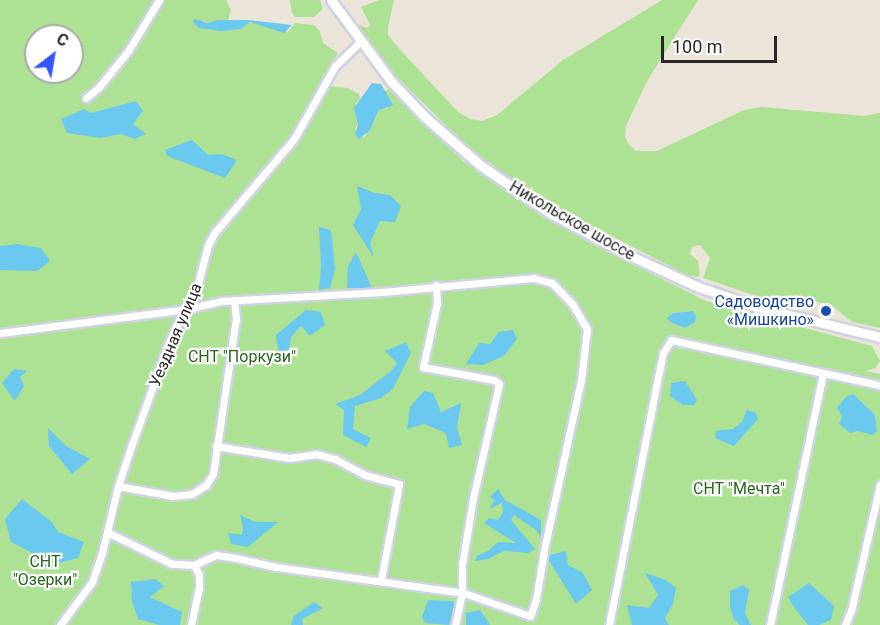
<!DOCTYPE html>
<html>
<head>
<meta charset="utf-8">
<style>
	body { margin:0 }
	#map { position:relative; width:880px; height:625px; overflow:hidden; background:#ebe4d9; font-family:Roboto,sans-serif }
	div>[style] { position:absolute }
	.green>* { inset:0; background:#ade295 }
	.water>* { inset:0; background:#6bc8ef }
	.roads { filter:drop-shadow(2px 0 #cfd2e2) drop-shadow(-2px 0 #cfd2e2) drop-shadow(0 2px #cfd2e2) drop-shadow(0 -2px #cfd2e2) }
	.minor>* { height:7px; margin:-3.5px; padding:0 3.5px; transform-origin:3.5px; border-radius:3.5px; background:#fff }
	.secondary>* { height:9px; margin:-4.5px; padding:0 4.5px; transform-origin:4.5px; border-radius:4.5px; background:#fff }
	.dots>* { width:16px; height:16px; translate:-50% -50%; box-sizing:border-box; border:3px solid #fff; border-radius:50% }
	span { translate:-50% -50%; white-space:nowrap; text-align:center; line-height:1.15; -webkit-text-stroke:4.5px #fff; paint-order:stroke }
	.street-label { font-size:16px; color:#282828 }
	.transit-label { font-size:16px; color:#164399 }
	.right { translate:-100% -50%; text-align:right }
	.park-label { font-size:16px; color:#276519 }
	.north { position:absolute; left:24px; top:24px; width:60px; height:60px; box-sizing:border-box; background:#fff; border:2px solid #a9a9a9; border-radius:50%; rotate:31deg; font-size:16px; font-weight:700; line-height:24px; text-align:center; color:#282828 }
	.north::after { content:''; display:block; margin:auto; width:21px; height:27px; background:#3756fa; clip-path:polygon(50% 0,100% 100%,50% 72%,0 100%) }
	.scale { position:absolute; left:661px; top:36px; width:116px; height:27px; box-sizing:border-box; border:3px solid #282828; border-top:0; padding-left:8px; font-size:18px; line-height:21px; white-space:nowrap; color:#282828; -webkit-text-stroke:4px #fff; paint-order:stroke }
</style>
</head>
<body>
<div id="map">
	<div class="green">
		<div style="clip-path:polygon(evenodd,0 0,226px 0,231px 10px,228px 21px,208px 23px,203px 20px,208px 29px,241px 29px,250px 22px,288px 32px,295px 23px,314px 25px,320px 32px,323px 43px,338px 53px,322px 82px,336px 87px,348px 88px,359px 94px,360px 100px,356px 103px,358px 124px,355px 129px,364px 138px,378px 111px,388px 108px,388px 97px,384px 92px,388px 89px,464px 162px,586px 241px,706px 301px,872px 346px,880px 361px,875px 368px,865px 371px,880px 374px,880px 625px,0 625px,0 0,36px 36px,72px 36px,72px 72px,36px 72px,36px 36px,0 0,693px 311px,690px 325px,685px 328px,670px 322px,673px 313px,693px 311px)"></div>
		<div style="clip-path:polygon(290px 0,320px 0,323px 9px,314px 17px,295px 17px,292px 13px)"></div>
		<div style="clip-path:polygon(379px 0,394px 0,388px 27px,388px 35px,394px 43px,458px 112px,470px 119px,482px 121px,497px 115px,563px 60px,662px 0,698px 0,647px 81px,626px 126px,625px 137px,629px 145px,636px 151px,657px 151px,744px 110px,761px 107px,865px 116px,880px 113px,880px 328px,852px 322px,830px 304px,816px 302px,788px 307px,703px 278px,710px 258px,700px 245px,692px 247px,690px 254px,698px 261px,700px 275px,697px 277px,689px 276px,569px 214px,513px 179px,470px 149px,398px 78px,363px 34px,359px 25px,367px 28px,370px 25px,361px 7px)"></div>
	</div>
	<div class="water">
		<div style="clip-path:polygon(194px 19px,208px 23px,218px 20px,247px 20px,292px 25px,284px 33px,250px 22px,241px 29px,221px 31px,199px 28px,193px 22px)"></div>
		<div style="clip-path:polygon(372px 83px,381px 84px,393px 105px,378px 111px,370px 130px,359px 139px,355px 135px,358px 124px,354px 108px)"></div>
		<div style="clip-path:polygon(136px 101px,143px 111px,133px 124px,146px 134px,135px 139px,120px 134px,101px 138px,67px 133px,61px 119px,84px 109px,91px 113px)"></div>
		<div style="clip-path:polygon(192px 140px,208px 155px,221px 154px,237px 160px,225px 178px,167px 156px,165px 150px)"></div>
		<div style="clip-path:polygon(357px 186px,375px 193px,390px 195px,401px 206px,395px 222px,380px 221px,370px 243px,374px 258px,353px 225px,361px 209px)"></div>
		<div style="clip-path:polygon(319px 227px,331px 230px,335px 269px,330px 288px,319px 290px,321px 266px)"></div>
		<div style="clip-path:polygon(17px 244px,41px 248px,50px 261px,37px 271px,0 270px,0 246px)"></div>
		<div style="clip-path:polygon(356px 252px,363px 268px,372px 288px,347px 288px,348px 266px)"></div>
		<div style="clip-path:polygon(306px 310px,321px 312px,325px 325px,310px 336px,301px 326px,291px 337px,289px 351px,279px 356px,276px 335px)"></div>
		<div style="clip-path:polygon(693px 311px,696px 316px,695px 322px,685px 328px,670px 322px,667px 318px,673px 313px)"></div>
		<div style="clip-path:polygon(513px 330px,517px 339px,504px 356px,483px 365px,466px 364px,479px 343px,490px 344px,499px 332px)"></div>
		<div style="clip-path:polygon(406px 342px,411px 353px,393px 389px,381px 398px,355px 406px,353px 429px,371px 438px,366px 447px,343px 435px,344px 410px,335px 404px,360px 395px,391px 371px,397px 363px,385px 351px)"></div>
		<div style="clip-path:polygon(14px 369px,27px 371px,20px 377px,24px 386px,15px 401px,2px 383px)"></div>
		<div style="clip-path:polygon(685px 381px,697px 400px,694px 405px,683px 405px,670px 396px,671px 383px)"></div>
		<div style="clip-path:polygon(424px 391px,433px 393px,441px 412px,461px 403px,457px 428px,462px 445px,449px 448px,446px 433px,424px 424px,407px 429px,410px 407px)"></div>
		<div style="clip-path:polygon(853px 394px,875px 415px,877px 431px,873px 435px,858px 431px,850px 433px,839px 424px,842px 417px,837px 408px,846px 397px)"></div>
		<div style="clip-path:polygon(747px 410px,756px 413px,758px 419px,734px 446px,715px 438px,716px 431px,733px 429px,742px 422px)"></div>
		<div style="clip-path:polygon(48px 428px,66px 446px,90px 459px,72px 474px,49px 446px)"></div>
		<div style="clip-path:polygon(498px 489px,505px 500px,541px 520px,541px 537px,536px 530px,514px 515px,511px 520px,535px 549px,528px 553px,504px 551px,488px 559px,475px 561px,477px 556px,488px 551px,498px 542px,516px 543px,484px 523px,489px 518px,498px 520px,503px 512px,502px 503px,489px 509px,495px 500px,490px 497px)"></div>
		<div style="clip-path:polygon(22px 499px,52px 522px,58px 532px,84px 542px,78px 558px,38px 568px,32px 553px,11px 542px,5px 519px)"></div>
		<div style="clip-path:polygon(240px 515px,255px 522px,278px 522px,248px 547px,231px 544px,228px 533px,242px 535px,243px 528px)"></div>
		<div style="clip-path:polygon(566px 551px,568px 565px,583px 573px,592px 590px,576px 604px,546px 556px)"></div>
		<div style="clip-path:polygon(645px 573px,666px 580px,676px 588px,673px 604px,665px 618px,669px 625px,632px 625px,627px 605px,649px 608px,658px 595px)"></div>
		<div style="clip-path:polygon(155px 579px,164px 586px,150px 597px,182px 612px,180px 625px,159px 625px,138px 619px,132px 601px,131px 582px)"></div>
		<div style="clip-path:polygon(809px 583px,834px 606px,831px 620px,819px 625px,808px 625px,794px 607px,788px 597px)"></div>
		<div style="clip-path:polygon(743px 585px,749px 590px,745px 613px,751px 625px,740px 625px,733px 618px,730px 607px,730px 591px)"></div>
		<div style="clip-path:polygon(428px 600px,453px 601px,455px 604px,449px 625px,425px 623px,422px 617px)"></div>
		<div style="clip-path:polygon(314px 602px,323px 608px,302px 619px,303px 625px,291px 625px,294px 616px)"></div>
		<div style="clip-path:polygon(480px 610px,490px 625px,466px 625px,466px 613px)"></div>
	</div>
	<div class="roads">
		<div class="minor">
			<div style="left:86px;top:98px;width:17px;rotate:-40deg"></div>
			<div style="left:99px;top:87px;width:46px;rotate:-51.1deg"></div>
			<div style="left:128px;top:51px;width:60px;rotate:-58.7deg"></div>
			<div style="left:436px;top:285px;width:18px;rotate:87deg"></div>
			<div style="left:437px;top:303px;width:66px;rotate:102.3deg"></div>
			<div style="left:423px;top:367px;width:72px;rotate:10.4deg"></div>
			<div style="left:494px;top:380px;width:6px;rotate:39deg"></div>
			<div style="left:499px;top:384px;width:117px;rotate:102.8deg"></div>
			<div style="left:473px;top:498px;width:68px;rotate:99.3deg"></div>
			<div style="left:462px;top:565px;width:28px;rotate:90deg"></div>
			<div style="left:462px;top:593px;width:33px;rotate:102deg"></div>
			<div style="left:0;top:333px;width:189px;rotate:-7.3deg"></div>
			<div style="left:187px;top:309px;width:36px;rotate:-13deg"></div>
			<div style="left:222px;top:301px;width:160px;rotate:-3.2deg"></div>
			<div style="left:382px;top:292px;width:153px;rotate:-5.3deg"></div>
			<div style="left:534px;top:278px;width:19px;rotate:16deg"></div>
			<div style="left:552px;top:283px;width:30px;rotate:46deg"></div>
			<div style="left:573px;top:305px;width:28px;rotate:60deg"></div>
			<div style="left:587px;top:329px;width:51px;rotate:96.7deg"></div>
			<div style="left:581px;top:380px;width:169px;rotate:102.3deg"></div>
			<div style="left:545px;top:545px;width:55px;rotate:99.5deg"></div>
			<div style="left:536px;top:599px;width:18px;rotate:109deg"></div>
			<div style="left:530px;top:616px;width:70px;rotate:-160.8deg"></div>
			<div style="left:464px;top:593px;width:190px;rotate:-172.1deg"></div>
			<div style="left:276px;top:567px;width:41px;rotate:-167.3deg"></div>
			<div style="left:236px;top:558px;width:20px;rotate:-171deg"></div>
			<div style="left:216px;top:555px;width:24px;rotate:156deg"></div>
			<div style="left:194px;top:565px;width:22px;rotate:-177deg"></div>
			<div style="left:172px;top:564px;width:72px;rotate:-153.8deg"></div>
			<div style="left:216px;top:446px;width:74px;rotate:9.3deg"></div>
			<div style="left:289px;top:458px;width:27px;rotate:-8deg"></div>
			<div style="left:316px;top:454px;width:20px;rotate:15deg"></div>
			<div style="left:335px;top:459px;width:34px;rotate:28deg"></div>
			<div style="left:365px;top:475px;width:35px;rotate:15deg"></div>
			<div style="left:399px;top:484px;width:98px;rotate:100.6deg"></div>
			<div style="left:118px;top:486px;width:56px;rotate:10.3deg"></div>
			<div style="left:173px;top:496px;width:19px;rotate:-6deg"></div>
			<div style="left:192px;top:494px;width:17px;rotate:-33deg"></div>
			<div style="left:206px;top:485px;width:13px;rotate:-58deg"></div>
			<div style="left:213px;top:474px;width:157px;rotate:-81.6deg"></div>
			<div style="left:236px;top:319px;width:19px;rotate:-96deg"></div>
			<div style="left:60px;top:625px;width:54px;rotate:-53.3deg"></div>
			<div style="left:92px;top:582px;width:31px;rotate:-71deg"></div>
			<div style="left:102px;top:553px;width:69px;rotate:-76.6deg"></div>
			<div style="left:118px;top:486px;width:41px;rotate:-71.6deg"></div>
			<div style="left:131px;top:447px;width:106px;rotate:-70.2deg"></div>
			<div style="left:167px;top:347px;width:24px;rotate:-66deg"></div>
			<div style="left:177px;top:325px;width:35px;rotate:-59deg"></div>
			<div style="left:195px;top:295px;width:52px;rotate:-75.4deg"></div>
			<div style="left:208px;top:245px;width:15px;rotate:-62deg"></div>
			<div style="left:215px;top:232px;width:122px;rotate:-49.7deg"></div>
			<div style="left:294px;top:139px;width:84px;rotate:-60.7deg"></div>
			<div style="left:335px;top:66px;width:35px;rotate:-44deg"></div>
			<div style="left:191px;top:625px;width:38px;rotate:-78deg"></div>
			<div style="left:199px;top:588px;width:13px;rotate:-90deg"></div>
			<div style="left:199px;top:575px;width:11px;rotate:-117deg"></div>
			<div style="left:609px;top:625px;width:277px;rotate:-78.8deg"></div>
			<div style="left:663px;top:353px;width:15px;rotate:-58deg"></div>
			<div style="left:671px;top:340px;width:214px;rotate:12.2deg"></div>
			<div style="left:770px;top:625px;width:257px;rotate:-78.1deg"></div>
			<div style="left:845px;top:625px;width:15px;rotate:-67deg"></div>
			<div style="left:851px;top:611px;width:130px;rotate:-77.1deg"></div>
		</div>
		<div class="secondary">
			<div style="left:331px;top:0;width:101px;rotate:53.5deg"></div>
			<div style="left:391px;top:81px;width:50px;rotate:46.6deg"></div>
			<div style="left:425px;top:117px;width:73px;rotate:41.1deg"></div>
			<div style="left:480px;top:165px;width:85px;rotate:34.4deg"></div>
			<div style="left:550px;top:213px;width:92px;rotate:28deg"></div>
			<div style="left:631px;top:256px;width:72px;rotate:24.8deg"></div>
			<div style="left:696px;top:286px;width:65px;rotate:19deg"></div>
			<div style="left:757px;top:307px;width:127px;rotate:13.7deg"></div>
		</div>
	</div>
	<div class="dots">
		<div style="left:826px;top:311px;background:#1a4fb4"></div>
	</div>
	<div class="street-label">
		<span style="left:572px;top:221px;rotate:30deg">Никольское шоссе</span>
		<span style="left:176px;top:335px;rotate:-67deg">Уездная улица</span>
	</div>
	<div class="transit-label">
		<span class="right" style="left:814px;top:311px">Садоводство<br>«Мишкино»</span>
	</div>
	<div class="park-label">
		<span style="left:242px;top:357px">СНТ "Поркузи"</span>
		<span style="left:739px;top:489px">СНТ "Мечта"</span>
		<span style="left:45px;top:571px">СНТ<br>"Озерки"</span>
	</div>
	<div class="north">С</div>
	<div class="scale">100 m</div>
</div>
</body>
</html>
